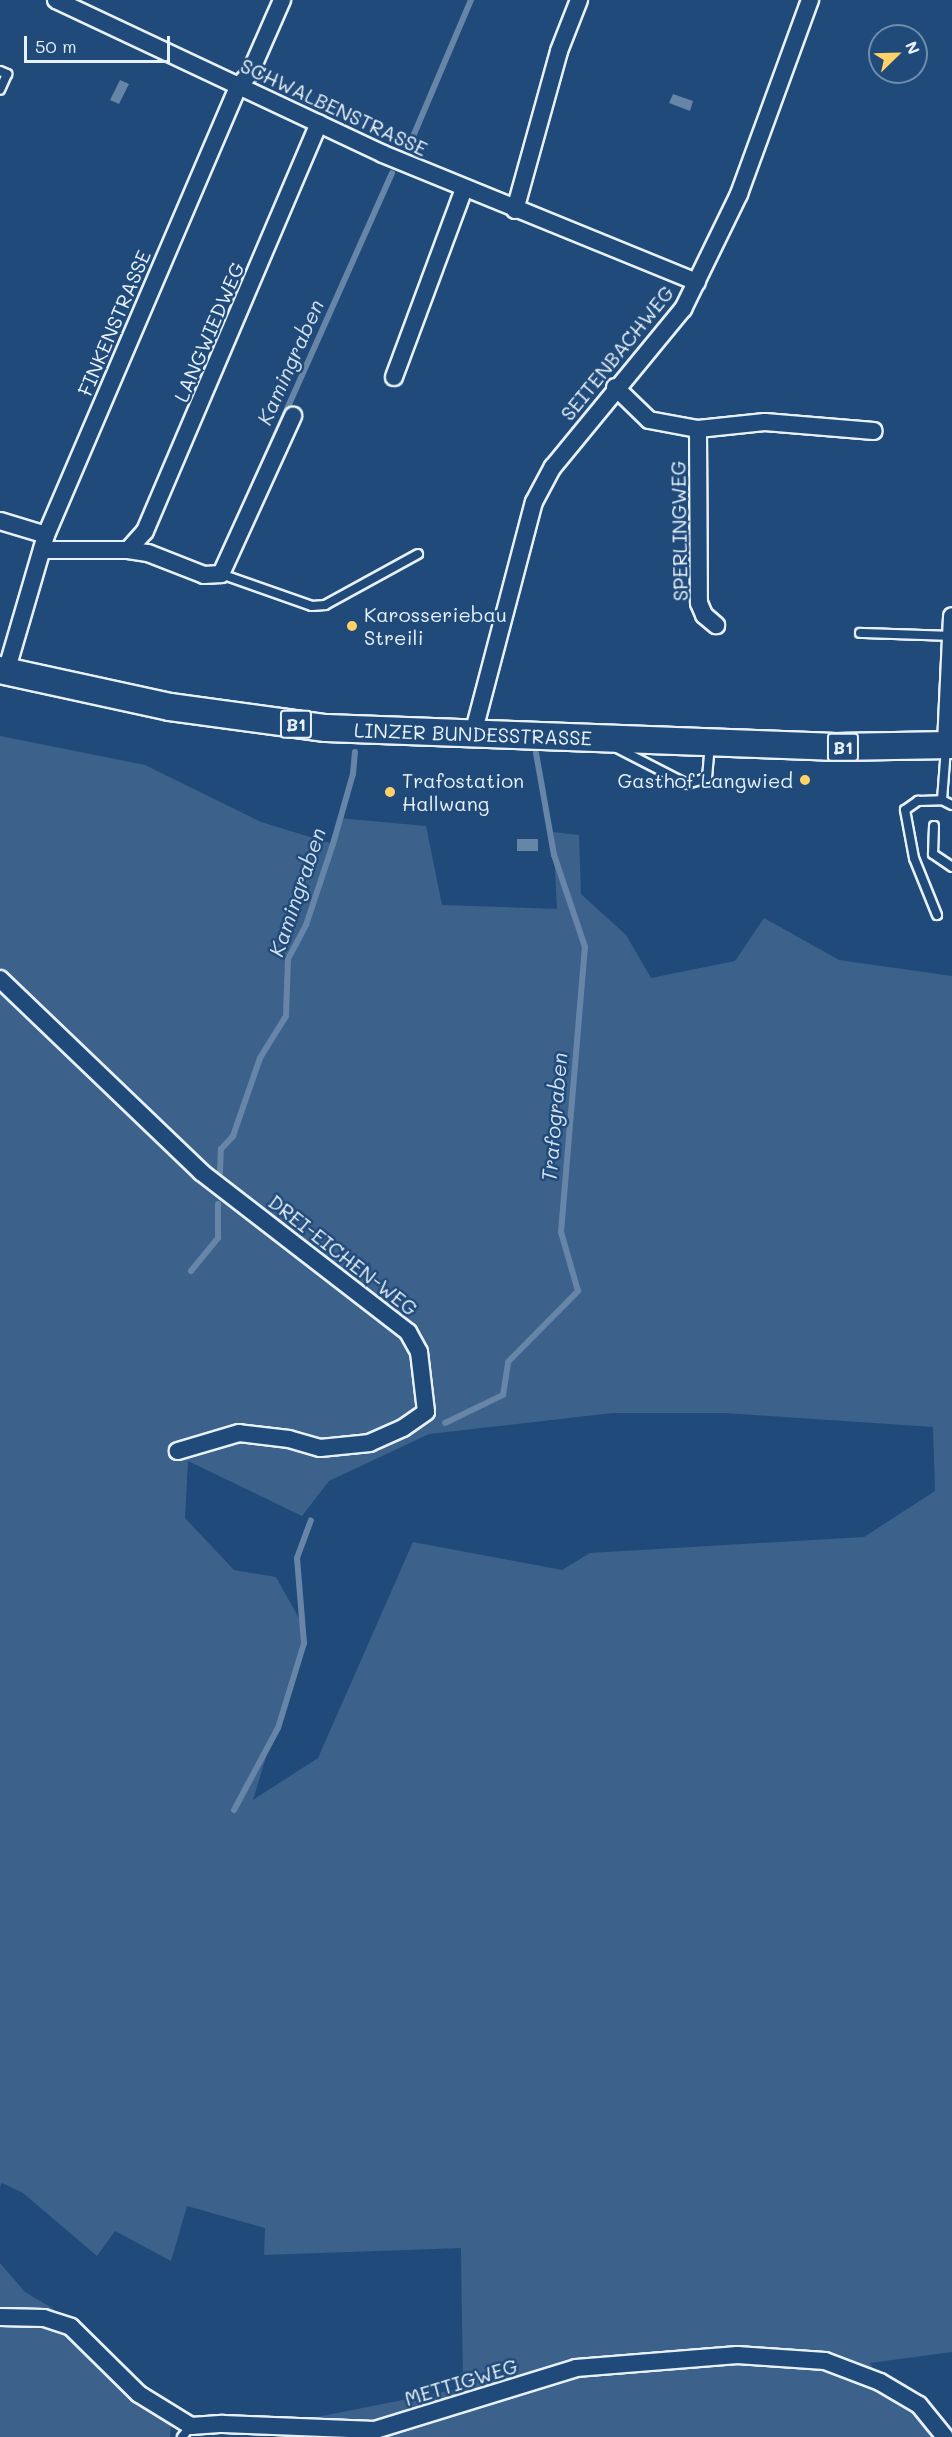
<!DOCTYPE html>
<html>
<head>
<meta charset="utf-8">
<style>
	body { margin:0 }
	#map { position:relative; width:952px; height:2437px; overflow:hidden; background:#1f4a7a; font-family:Mali,sans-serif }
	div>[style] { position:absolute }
	.green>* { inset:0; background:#3c628c }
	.water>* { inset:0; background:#6685a7 }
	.stream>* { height:6px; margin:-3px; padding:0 3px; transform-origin:3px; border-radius:3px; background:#6685a7 }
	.roads { filter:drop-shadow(2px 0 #e8f1f8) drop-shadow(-2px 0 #e8f1f8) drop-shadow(0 2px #e8f1f8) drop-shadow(0 -2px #e8f1f8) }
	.lane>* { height:8px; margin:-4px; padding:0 4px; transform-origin:4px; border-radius:4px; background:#1f4a7a }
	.street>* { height:16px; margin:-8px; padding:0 8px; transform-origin:8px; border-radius:8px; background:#1f4a7a }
	.primary>* { height:26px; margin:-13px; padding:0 13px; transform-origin:13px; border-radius:13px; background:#1f4a7a }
	.dots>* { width:16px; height:16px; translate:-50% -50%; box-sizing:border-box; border:3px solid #1f4a7a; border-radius:50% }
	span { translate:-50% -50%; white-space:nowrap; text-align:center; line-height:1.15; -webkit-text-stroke:5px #1f4a7a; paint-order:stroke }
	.shield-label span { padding:2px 4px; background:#1f4a7a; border:2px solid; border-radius:4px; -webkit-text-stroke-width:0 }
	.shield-label { font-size:18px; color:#e8f1f8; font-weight:700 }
	.street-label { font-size:20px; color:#e8f1f8 }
	.poi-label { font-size:20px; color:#e8f1f8 }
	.left { translate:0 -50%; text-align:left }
	.right { translate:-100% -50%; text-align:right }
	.water-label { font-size:21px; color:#d4e1ec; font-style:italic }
	.north { position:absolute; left:868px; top:24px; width:60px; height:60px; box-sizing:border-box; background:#1f4a7a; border:2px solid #6f8dac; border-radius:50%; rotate:67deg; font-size:16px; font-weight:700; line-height:24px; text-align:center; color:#e8f1f8 }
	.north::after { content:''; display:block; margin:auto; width:21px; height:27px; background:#ffd166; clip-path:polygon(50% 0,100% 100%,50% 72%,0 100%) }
	.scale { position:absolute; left:24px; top:36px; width:146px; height:27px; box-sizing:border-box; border:3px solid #e8f1f8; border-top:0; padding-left:8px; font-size:18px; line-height:21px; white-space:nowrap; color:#e8f1f8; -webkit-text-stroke:4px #1f4a7a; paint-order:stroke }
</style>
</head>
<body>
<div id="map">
	<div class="green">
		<div style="clip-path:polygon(evenodd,0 736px,145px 765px,261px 822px,330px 843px,339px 818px,426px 826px,442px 905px,557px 909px,553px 832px,579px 835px,581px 894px,626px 935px,651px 978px,735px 961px,764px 918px,839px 960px,952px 976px,952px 2352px,870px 2363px,893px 2402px,919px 2408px,940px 2437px,304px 2437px,307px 2419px,463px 2388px,461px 2248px,264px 2255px,265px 2228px,187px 2206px,171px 2261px,115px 2231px,97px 2256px,23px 2193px,2px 2183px,0 2187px,0 736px,613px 1413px,725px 1413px,933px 1427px,935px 1491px,864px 1537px,590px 1553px,562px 1570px,413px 1542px,318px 1758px,253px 1800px,305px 1629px,276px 1577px,234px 1570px,185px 1518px,188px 1461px,302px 1516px,329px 1481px,429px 1434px,613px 1413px)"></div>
		<div style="clip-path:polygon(0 2263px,25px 2292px,52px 2308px,171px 2427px,170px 2437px,0 2437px)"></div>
	</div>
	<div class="water">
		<div style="clip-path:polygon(120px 80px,129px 84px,119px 104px,110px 100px)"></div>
		<div style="clip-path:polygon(673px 94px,693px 101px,690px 111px,669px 103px)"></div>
		<div style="clip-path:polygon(517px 839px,538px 839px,538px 851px,517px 851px)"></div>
	</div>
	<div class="stream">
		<div style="left:409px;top:146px;width:159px;rotate:-67deg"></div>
		<div style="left:250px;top:492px;width:349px;rotate:-66deg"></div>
		<div style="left:220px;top:1173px;width:24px;rotate:-88deg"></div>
		<div style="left:221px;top:1149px;width:18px;rotate:-47deg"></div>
		<div style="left:233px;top:1136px;width:83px;rotate:-70.9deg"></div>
		<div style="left:260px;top:1058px;width:49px;rotate:-58.2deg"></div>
		<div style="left:286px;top:1016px;width:57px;rotate:-88deg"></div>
		<div style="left:288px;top:959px;width:38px;rotate:-62deg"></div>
		<div style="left:306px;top:925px;width:85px;rotate:-71.6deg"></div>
		<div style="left:333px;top:844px;width:73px;rotate:-74.1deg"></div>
		<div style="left:353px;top:774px;width:22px;rotate:-85deg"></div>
		<div style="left:191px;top:1271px;width:43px;rotate:-50.7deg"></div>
		<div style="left:218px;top:1238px;width:34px;rotate:-90deg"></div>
		<div style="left:445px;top:1423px;width:64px;rotate:-25.8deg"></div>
		<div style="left:503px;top:1395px;width:33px;rotate:-81deg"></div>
		<div style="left:508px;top:1362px;width:100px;rotate:-45.4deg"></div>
		<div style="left:578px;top:1291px;width:61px;rotate:-106.1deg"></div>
		<div style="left:561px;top:1232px;width:286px;rotate:-85.2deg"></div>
		<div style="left:585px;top:947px;width:97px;rotate:-108.6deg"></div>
		<div style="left:554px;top:855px;width:104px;rotate:-100deg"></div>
		<div style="left:234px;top:1810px;width:93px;rotate:-61.8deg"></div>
		<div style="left:278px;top:1728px;width:89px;rotate:-73deg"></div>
		<div style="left:304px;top:1643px;width:85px;rotate:-94.7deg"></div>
		<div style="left:297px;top:1558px;width:40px;rotate:-69.8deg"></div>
	</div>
	<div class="roads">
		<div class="lane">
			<div style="left:0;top:71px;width:8px;rotate:23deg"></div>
			<div style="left:7px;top:74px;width:17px;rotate:114deg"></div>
			<div style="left:221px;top:574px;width:96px;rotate:19.4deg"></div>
			<div style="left:312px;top:606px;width:13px;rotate:-4deg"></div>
			<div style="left:325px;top:605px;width:106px;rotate:-28.7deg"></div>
			<div style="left:860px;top:633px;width:89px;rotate:1.9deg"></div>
			<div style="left:615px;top:747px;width:81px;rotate:27.2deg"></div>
			<div style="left:687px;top:784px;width:21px;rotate:-17deg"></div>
			<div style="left:707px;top:778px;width:32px;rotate:-85deg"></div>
			<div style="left:942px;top:800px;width:11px;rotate:27deg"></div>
			<div style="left:934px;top:826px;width:28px;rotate:92deg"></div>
			<div style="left:933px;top:854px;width:23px;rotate:34deg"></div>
			<div style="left:937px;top:915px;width:61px;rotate:-112deg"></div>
			<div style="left:914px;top:858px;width:49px;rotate:-100.6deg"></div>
			<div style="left:905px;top:810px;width:16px;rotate:-35deg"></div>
			<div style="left:918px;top:801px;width:24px;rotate:-2deg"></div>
			<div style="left:942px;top:800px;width:52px;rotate:-85.6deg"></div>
			<div style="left:182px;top:2437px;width:14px;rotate:-51deg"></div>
		</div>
		<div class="street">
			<div style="left:56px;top:0;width:361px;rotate:25.2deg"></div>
			<div style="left:383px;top:154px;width:339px;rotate:22.2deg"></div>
			<div style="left:515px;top:210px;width:165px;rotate:-74.5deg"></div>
			<div style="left:559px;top:51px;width:55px;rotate:-68.6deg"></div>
			<div style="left:394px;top:377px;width:201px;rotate:-69.6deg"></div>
			<div style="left:615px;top:387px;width:47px;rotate:44.1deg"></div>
			<div style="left:649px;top:420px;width:50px;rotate:10.4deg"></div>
			<div style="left:698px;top:429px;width:67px;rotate:-6deg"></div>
			<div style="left:765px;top:422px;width:109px;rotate:4.7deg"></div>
			<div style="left:698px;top:429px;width:174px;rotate:89.7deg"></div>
			<div style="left:699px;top:603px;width:13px;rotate:67deg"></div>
			<div style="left:704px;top:615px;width:16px;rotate:40deg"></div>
			<div style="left:0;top:521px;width:48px;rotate:16.9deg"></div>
			<div style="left:42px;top:550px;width:86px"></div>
			<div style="left:128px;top:550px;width:25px;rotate:-48deg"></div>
			<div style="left:145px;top:531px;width:443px;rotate:-66.9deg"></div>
			<div style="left:128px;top:550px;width:20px;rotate:9deg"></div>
			<div style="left:148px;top:553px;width:60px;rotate:21.4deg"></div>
			<div style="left:204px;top:575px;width:17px;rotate:-3deg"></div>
			<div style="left:221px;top:574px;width:174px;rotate:-65.5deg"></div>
			<div style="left:6px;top:672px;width:143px;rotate:-73.7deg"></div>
			<div style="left:46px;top:535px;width:487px;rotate:-66.8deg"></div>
			<div style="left:238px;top:87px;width:18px;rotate:-49deg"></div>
			<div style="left:250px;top:73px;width:80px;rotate:-66.3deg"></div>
			<div style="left:473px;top:734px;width:240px;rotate:-75.3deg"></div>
			<div style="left:534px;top:502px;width:40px;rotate:-62deg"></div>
			<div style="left:553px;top:467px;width:205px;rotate:-50.6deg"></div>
			<div style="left:683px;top:309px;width:128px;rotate:-64deg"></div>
			<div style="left:739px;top:194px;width:207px;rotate:-69.9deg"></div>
			<div style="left:946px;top:744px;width:128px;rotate:-87.3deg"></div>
			<div style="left:0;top:979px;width:279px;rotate:43.8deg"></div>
			<div style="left:201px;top:1172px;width:262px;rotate:37.7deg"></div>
			<div style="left:408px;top:1332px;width:23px;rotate:61deg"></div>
			<div style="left:419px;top:1352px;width:60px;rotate:83.3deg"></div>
			<div style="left:426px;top:1412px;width:28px;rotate:145deg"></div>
			<div style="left:403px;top:1428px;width:36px;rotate:156deg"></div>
			<div style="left:370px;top:1443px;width:50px;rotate:174.3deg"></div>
			<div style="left:320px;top:1448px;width:32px;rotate:-164deg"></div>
			<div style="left:289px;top:1439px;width:50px;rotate:-173.2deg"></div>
			<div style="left:239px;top:1433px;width:64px;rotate:163.6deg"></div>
			<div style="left:0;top:2317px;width:44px;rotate:1.3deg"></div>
			<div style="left:44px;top:2318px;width:28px;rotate:18deg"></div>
			<div style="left:71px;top:2327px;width:95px;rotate:44.6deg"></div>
			<div style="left:139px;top:2394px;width:61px;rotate:31.6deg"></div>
			<div style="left:191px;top:2426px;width:32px;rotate:-4deg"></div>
			<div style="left:223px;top:2424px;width:152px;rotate:2.3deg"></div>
			<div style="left:375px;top:2430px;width:210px;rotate:-17.1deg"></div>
			<div style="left:576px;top:2368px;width:162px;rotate:-4.6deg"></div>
			<div style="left:737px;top:2355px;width:88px;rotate:3.9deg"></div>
			<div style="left:825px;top:2361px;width:59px;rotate:20.9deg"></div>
			<div style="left:880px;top:2382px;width:45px;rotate:30.5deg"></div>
			<div style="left:919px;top:2405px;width:41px;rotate:50.9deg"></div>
		</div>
		<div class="primary">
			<div style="left:0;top:670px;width:174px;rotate:12.3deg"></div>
			<div style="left:170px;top:707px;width:157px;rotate:7.7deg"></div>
			<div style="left:326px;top:728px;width:510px;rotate:2.13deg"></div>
			<div style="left:836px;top:747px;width:116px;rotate:-1deg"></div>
		</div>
	</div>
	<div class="dots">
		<div style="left:352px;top:626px;background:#ffd166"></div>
		<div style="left:805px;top:780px;background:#ffd166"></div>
		<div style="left:390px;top:792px;background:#ffd166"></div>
	</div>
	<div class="shield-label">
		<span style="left:296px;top:724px">B1</span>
		<span style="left:843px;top:747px">B1</span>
	</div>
	<div class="street-label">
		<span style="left:334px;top:107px;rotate:25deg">SCHWALBENSTRASSE</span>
		<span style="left:114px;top:323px;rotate:-67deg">FINKENSTRASSE</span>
		<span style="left:209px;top:332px;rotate:-67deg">LANGWIEDWEG</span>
		<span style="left:617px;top:353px;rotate:-51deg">SEITENBACHWEG</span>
		<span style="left:679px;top:531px;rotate:-91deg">SPERLINGWEG</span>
		<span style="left:473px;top:734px;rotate:2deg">LINZER BUNDESSTRASSE</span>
		<span style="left:343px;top:1255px;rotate:38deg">DREI-EICHEN-WEG</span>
		<span style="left:461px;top:2382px;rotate:-17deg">METTIGWEG</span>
	</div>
	<div class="poi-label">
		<span class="left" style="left:364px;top:626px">Karosseriebau<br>Streili</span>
		<span class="left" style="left:402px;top:792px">Trafostation<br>Hallwang</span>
		<span class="right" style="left:793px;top:780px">Gasthof Langwied</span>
	</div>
	<div class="water-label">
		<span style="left:290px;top:362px;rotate:-66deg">Kamingraben</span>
		<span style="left:297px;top:892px;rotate:-71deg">Kamingraben</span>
		<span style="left:554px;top:1117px;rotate:-85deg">Trafograben</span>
	</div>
	<div class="north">N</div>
	<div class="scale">50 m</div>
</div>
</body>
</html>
